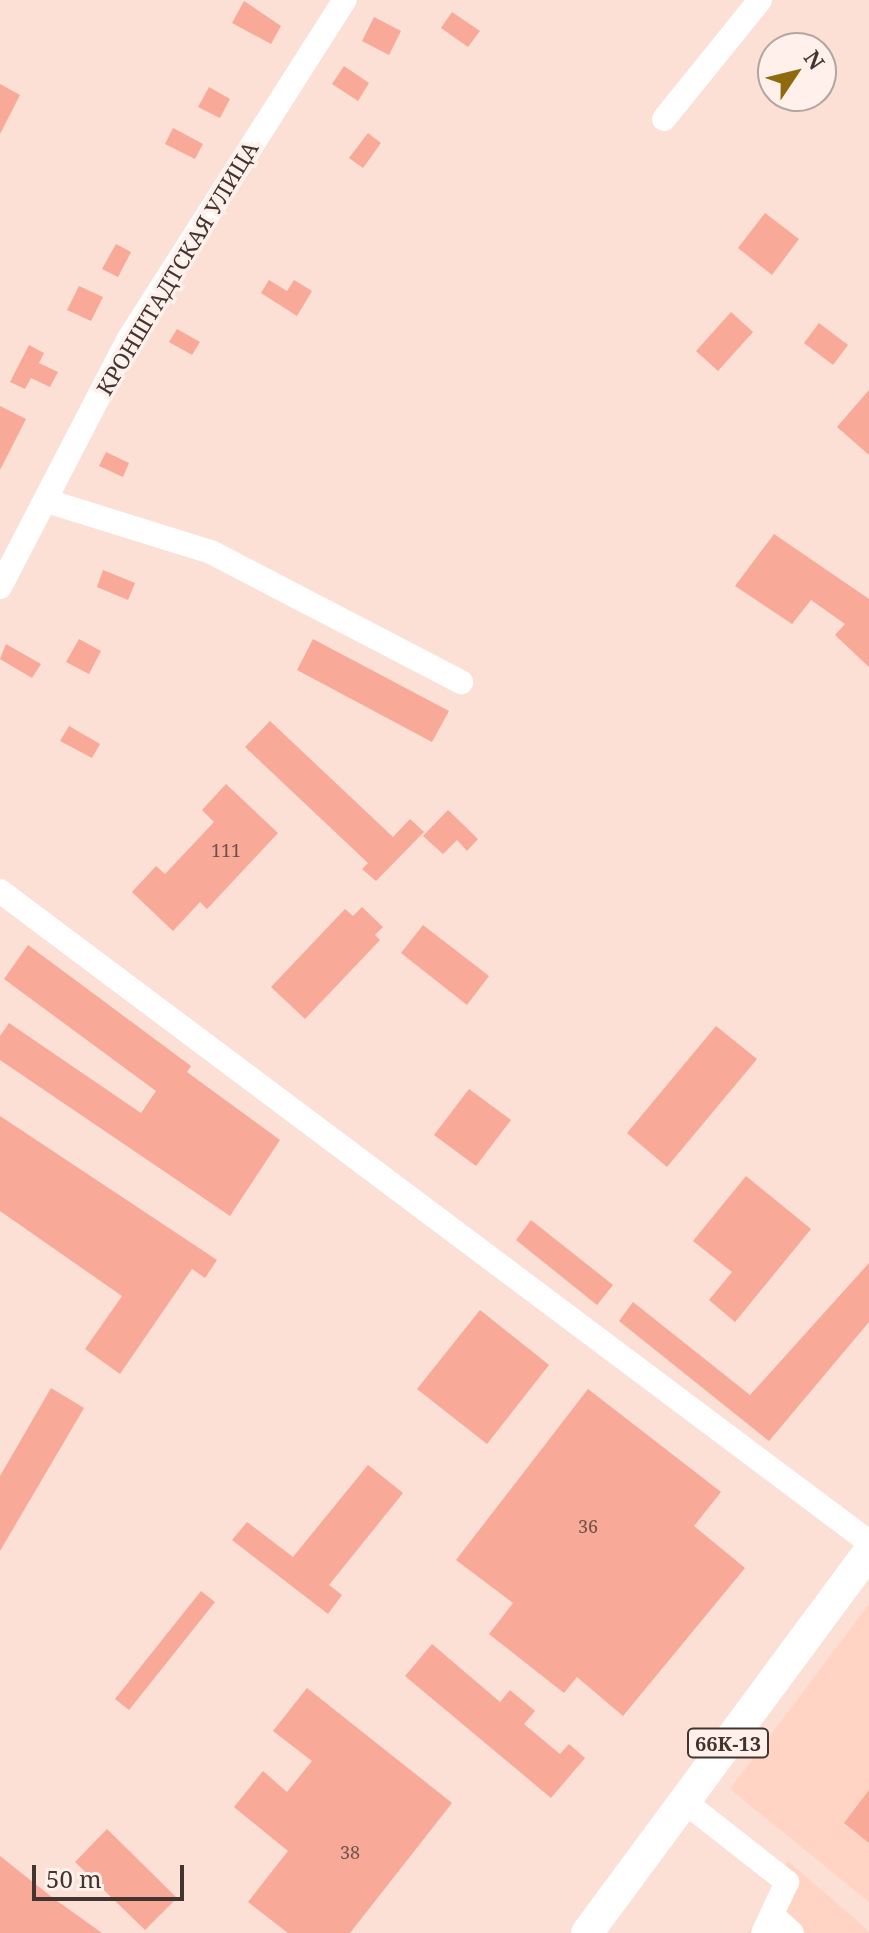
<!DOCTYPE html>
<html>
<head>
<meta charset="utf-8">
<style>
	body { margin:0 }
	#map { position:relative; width:869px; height:1933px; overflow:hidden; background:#fcdfd5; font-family:"Noto Serif",serif }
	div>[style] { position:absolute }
	.built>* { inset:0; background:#ffd4c4 }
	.building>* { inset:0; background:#f9a997 }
	.minor>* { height:24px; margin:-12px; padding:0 12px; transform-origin:12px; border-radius:12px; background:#fff }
	.major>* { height:32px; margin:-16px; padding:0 16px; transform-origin:16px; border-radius:16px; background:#fff }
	span { translate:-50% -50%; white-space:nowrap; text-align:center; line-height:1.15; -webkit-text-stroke:7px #fff0eb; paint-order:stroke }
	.number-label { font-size:18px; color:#705149 }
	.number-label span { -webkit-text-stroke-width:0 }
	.shield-label span { padding:2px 6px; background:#fff0eb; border:2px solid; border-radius:6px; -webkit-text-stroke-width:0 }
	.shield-label { font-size:20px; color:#42342f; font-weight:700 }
	.street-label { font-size:22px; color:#42342f }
	.north { position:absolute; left:757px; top:32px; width:80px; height:80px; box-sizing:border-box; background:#fff0eb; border:2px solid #b3a5a0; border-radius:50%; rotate:55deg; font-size:22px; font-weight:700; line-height:32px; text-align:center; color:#42342f }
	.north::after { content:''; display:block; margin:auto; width:28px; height:36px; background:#8e690d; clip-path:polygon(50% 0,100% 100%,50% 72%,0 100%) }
	.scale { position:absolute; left:32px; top:1865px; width:152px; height:36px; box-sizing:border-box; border:4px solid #42342f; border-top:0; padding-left:10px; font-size:24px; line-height:28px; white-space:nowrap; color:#42342f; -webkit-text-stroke:6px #fff0eb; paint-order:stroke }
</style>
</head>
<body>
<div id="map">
	<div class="built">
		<div style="clip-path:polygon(869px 1604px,869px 1902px,730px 1789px)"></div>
		<div style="clip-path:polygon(788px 1861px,869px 1931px,869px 1933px,748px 1933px)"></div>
	</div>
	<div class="building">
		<div style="clip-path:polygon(244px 1px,281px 26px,271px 44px,232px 23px)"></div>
		<div style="clip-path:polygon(452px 12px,480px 31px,468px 47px,441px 28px)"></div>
		<div style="clip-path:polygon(374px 17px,401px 31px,389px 55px,362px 41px)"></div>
		<div style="clip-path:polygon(344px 66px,369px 83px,358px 101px,332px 84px)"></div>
		<div style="clip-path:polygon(0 84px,20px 95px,0 134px)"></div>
		<div style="clip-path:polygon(209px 87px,230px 99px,220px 118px,198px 107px)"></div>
		<div style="clip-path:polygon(173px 128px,203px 144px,195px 159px,165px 144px)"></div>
		<div style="clip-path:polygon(368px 133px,381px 143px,363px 168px,349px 158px)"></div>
		<div style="clip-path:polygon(765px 213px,799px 239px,772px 275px,738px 248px)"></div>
		<div style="clip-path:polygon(116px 244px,131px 252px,118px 277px,102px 269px)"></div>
		<div style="clip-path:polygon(269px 280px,287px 291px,294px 280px,312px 291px,297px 316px,261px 293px)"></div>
		<div style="clip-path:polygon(79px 286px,103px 297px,91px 321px,67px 310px)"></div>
		<div style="clip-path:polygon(731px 312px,753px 332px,718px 371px,696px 351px)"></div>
		<div style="clip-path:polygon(819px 323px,848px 345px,833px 365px,804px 343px)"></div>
		<div style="clip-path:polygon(177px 329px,200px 342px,192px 355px,169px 342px)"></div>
		<div style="clip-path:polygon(29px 345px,44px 353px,39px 363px,58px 372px,50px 387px,31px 378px,25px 389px,10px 382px)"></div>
		<div style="clip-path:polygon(869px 390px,869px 455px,837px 427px)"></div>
		<div style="clip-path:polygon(0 406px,26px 419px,0 470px)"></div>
		<div style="clip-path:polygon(106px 452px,129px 463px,123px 477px,99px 466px)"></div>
		<div style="clip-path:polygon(774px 534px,869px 599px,869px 667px,835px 635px,845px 624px,811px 600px,792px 624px,735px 586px)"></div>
		<div style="clip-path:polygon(103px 570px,135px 583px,128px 600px,97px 587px)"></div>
		<div style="clip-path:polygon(79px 639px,101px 651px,89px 674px,66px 662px)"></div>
		<div style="clip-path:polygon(313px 639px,449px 711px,432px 742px,297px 670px)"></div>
		<div style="clip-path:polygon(6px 644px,41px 664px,32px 678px,0 659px)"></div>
		<div style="clip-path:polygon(270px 721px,393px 837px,410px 819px,424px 832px,376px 881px,362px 869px,368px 863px,245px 747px)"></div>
		<div style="clip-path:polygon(69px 726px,100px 744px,92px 758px,60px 741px)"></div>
		<div style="clip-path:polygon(226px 784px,278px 833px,207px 909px,200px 902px,173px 931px,132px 892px,156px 866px,165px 874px,214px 822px,202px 810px)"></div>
		<div style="clip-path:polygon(448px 810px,478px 839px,467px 851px,457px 840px,443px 854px,423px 836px)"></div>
		<div style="clip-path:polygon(362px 907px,383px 927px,375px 935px,380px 940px,305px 1019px,271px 987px,345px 909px,353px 916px)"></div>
		<div style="clip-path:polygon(423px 925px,489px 976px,467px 1005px,401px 953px)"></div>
		<div style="clip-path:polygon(28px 945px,191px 1066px,187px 1072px,280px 1140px,230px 1216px,0 1060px,0 1036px,9px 1023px,141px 1113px,156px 1091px,4px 979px)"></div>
		<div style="clip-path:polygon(716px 1026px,757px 1059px,667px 1167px,627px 1133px)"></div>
		<div style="clip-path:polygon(469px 1089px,511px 1120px,476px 1166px,434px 1135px)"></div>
		<div style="clip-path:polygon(0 1116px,217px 1260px,205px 1278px,192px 1269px,120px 1374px,85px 1349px,122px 1296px,0 1211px)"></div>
		<div style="clip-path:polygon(746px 1176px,811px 1229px,735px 1322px,709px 1300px,732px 1272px,693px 1241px)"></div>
		<div style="clip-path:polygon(531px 1220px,613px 1285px,597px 1305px,516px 1240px)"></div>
		<div style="clip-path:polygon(869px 1263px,869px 1322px,769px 1441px,619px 1321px,633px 1302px,750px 1395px)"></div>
		<div style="clip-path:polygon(480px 1310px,549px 1365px,487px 1444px,417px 1389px)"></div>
		<div style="clip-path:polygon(51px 1388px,84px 1408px,0 1551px,0 1476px)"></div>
		<div style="clip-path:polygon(588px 1389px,721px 1492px,694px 1526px,745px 1568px,623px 1716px,577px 1677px,564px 1693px,489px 1634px,513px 1603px,456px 1560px)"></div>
		<div style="clip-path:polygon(368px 1465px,403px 1493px,329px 1585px,342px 1595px,328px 1614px,232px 1540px,247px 1522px,293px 1557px)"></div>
		<div style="clip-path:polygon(201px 1591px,215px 1602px,129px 1710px,115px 1699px)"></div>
		<div style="clip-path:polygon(432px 1644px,500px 1702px,510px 1690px,535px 1711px,524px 1724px,560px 1754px,569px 1744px,585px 1758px,551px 1798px,405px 1676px)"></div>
		<div style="clip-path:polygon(307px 1688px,452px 1803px,350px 1933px,288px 1933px,248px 1902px,288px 1851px,234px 1807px,263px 1771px,287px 1792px,312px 1761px,273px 1731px)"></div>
		<div style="clip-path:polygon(869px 1790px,869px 1843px,844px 1823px)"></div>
		<div style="clip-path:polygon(107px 1829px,177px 1898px,145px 1930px,75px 1862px)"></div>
		<div style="clip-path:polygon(0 1856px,53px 1898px,102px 1933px,0 1933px)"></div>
	</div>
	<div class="minor">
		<div style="left:664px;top:119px;width:153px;rotate:-51.1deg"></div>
		<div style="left:47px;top:501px;width:172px;rotate:17.3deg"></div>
		<div style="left:211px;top:552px;width:282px;rotate:27.5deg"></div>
		<div style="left:0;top:587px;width:278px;rotate:-62.6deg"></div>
		<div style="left:128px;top:340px;width:403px;rotate:-57.5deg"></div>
		<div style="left:0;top:891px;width:1086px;rotate:36.84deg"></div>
		<div style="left:685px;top:1802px;width:130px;rotate:38.1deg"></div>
		<div style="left:787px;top:1882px;width:56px;rotate:115.2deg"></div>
		<div style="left:772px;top:1915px;width:27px;rotate:42deg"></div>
	</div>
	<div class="major">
		<div style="left:587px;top:1933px;width:474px;rotate:-53.5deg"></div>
	</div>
	<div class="number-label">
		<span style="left:226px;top:850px">111</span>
		<span style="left:588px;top:1526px">36</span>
		<span style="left:350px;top:1852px">38</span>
	</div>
	<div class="shield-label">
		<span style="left:728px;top:1743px">66К-13</span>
	</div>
	<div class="street-label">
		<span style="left:177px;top:268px;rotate:-59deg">КРОНШТАДТСКАЯ УЛИЦА</span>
	</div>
	<div class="north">N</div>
	<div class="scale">50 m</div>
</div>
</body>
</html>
